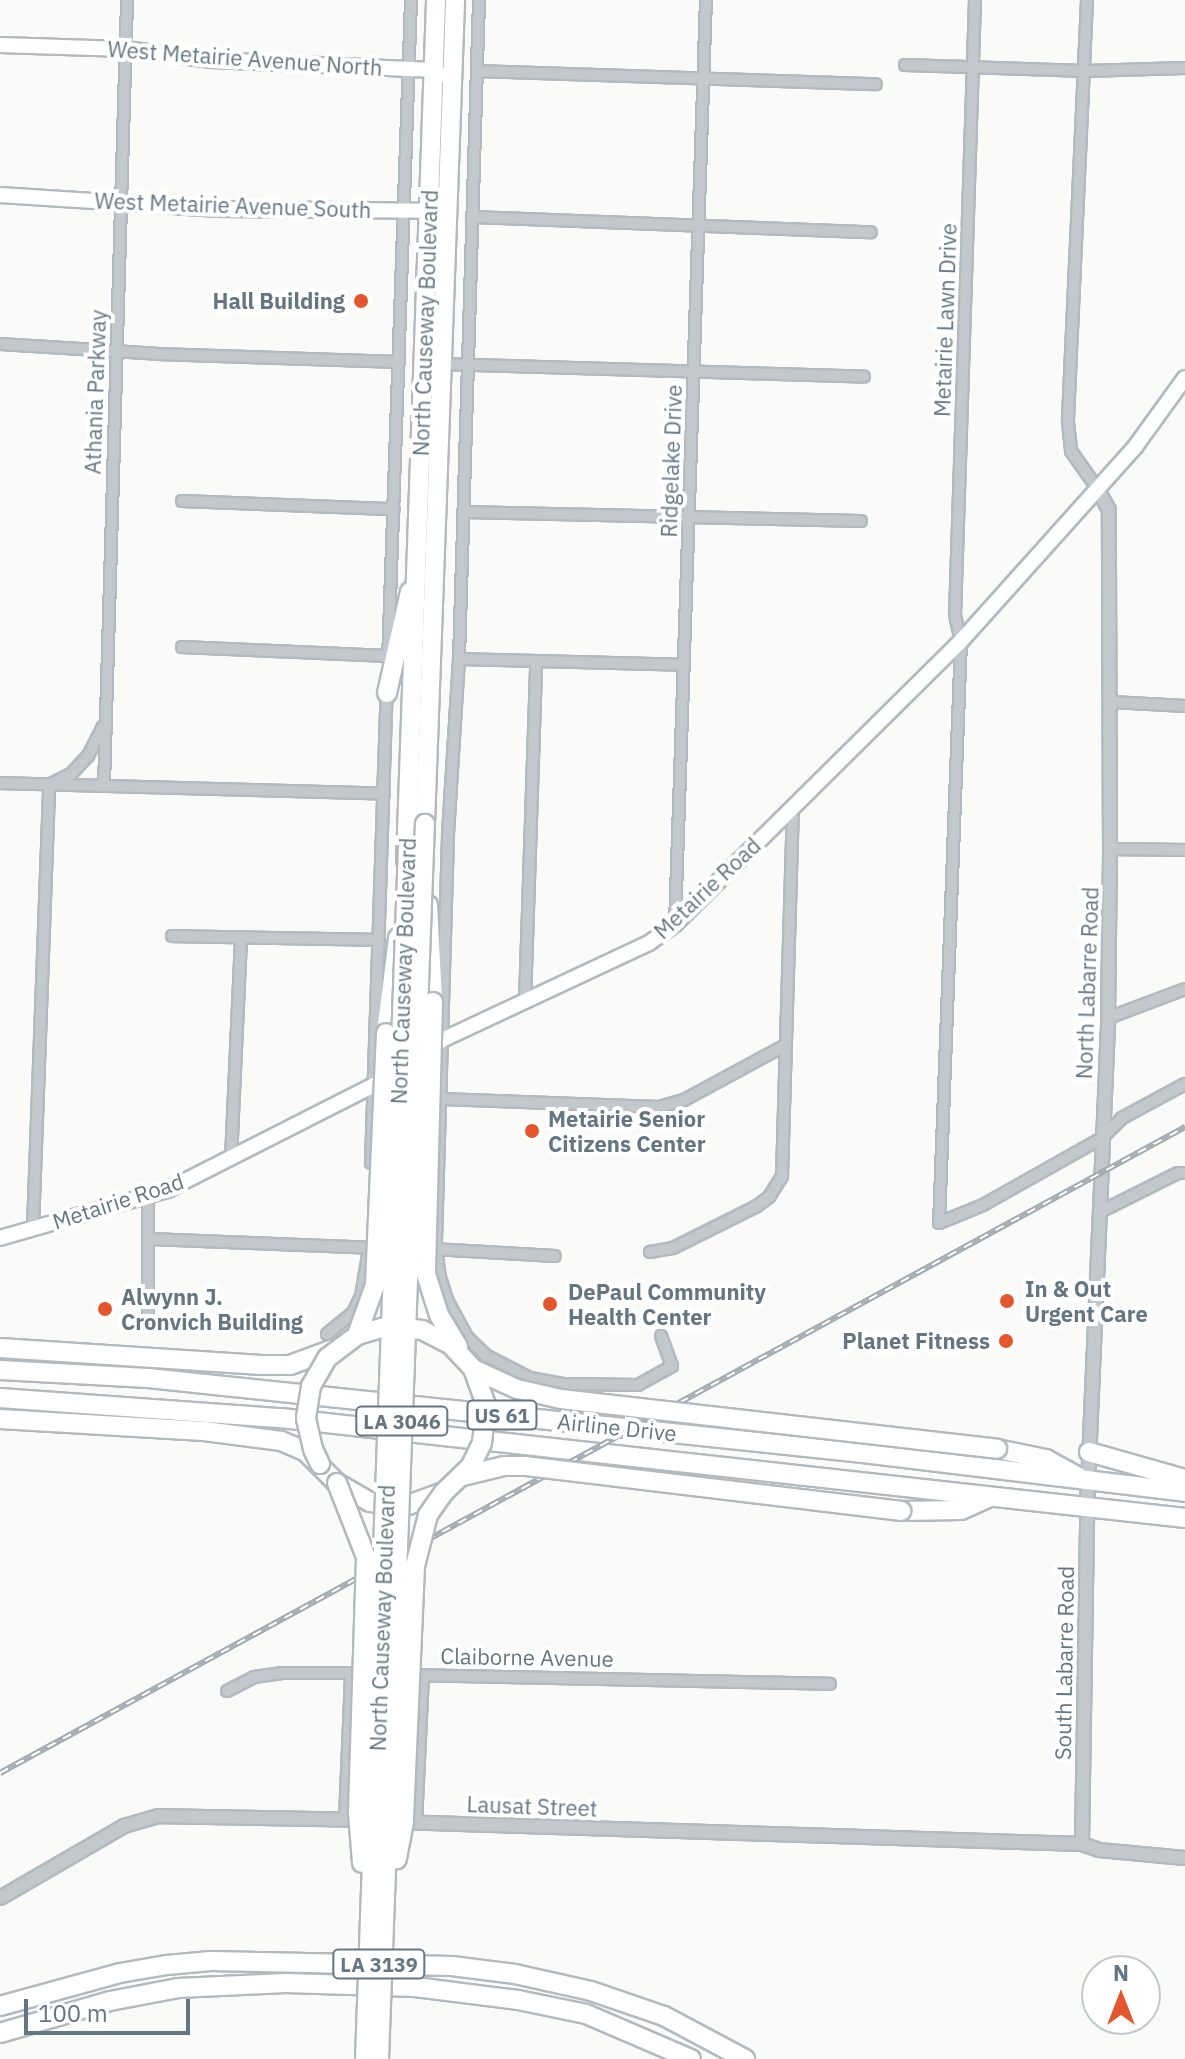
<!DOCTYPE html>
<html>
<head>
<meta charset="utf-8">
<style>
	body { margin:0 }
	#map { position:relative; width:1185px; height:2059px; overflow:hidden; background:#fafaf8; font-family:"IBM Plex Sans",sans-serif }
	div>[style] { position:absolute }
	.roads { filter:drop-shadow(2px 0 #b3babf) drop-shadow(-2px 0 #b3babf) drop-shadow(0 2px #b3babf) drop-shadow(0 -2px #b3babf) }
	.minor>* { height:10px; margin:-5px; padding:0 5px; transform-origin:5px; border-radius:5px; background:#c3c8cc }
	.tertiary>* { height:12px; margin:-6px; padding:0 6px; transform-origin:6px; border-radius:6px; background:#c3c8cc }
	.secondary>* { height:14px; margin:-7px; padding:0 7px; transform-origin:7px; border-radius:7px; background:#fff }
	.trunk>* { height:18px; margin:-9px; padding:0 9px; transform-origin:9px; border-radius:9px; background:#fff }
	.motorway>* { height:18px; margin:-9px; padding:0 9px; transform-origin:9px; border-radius:9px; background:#fff }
	.rail>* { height:6px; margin-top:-3px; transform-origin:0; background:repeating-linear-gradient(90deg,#fff 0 9px,#a2aab0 0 18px); box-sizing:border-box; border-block:2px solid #a2aab0 }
	.bridges { filter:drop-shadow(2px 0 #b4b9bd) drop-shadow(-2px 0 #b4b9bd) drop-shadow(0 2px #b4b9bd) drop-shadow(0 -2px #b4b9bd) }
	.trunk-bridge>* { height:18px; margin:-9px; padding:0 9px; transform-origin:9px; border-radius:9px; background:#fff }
	.dots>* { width:22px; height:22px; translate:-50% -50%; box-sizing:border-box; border:4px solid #fff; border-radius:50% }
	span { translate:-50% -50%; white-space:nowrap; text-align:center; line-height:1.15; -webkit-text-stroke:8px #fff; paint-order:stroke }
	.shield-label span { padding:2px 6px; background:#fff; border:2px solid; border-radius:6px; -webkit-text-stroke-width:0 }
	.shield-label { font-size:20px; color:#657683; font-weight:700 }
	.street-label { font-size:22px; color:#657683 }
	.poi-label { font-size:22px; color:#657683; font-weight:700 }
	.right { translate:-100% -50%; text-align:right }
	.left { translate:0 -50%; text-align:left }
	.north { position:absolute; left:1081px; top:1955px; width:80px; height:80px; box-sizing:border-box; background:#fff; border:2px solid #c1c8cd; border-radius:50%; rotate:0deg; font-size:22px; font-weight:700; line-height:32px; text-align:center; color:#657683 }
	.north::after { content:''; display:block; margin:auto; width:28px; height:36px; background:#e4572e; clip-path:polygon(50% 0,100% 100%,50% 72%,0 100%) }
	.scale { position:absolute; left:24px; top:1999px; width:166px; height:36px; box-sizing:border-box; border:4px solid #657683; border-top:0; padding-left:10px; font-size:24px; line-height:28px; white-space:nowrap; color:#657683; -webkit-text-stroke:6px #fff; paint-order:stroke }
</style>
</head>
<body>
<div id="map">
	<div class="roads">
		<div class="minor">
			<div style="left:479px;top:0;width:659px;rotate:91.74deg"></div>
			<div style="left:459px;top:659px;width:177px;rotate:93.6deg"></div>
			<div style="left:448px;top:836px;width:413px;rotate:91.7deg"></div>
			<div style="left:436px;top:1249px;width:28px;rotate:82deg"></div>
			<div style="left:440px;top:1277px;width:24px;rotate:73deg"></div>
			<div style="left:447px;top:1300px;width:42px;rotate:61.6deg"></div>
			<div style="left:467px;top:1337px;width:28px;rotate:44deg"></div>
			<div style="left:487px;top:1356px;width:48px;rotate:27.1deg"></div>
			<div style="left:530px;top:1378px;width:35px;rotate:10deg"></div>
			<div style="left:564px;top:1384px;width:74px;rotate:0.8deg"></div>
			<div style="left:638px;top:1385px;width:39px;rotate:-29deg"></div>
			<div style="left:672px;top:1366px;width:32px;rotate:-110deg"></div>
			<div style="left:975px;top:0;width:615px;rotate:91.86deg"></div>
			<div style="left:955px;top:615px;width:27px;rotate:77deg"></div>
			<div style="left:961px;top:641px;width:582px;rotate:92.16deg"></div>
			<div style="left:939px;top:1223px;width:48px;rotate:-22.2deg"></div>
			<div style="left:983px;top:1205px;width:137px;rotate:-29.4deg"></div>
			<div style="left:1102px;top:1138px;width:28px;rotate:-45deg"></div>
			<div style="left:1122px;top:1118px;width:72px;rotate:-28.4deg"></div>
			<div style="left:1087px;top:0;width:422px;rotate:92.6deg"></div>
			<div style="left:1068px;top:422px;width:29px;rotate:84deg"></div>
			<div style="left:1071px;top:451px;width:45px;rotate:54.9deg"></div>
			<div style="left:905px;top:65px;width:180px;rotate:1.9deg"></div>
			<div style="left:1085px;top:71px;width:100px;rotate:-1.7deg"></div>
			<div style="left:477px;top:71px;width:399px;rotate:1.9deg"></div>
			<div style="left:472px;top:217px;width:399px;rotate:2.2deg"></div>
			<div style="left:0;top:344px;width:157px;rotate:3.6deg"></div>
			<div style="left:157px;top:354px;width:242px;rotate:1.9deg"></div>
			<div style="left:438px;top:364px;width:426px;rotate:1.7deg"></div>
			<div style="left:182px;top:501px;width:212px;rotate:2.2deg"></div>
			<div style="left:463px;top:512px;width:398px;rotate:1.3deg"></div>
			<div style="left:182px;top:647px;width:206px;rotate:2.5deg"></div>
			<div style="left:388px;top:659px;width:659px;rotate:-88deg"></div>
			<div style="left:459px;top:659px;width:223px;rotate:1.5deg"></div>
			<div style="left:1112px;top:702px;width:73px;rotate:3.1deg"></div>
			<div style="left:0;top:783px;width:384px;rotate:1.6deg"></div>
			<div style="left:104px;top:785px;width:785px;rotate:-88.32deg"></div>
			<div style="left:1110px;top:849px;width:75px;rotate:0.8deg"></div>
			<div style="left:675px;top:924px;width:925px;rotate:-88.08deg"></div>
			<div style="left:172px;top:936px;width:207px;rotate:1.1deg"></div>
			<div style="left:525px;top:1001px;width:340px;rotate:-88.1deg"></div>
			<div style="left:1108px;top:1018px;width:82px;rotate:-20.6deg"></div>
			<div style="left:442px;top:1099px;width:217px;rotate:2.1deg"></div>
			<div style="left:659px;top:1107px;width:26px;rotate:-16deg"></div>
			<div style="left:684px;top:1100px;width:114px;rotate:-28.4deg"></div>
			<div style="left:231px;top:1159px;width:221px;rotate:-87.4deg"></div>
			<div style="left:371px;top:1163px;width:472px;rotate:-88.1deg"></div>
			<div style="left:148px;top:1196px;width:127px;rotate:90deg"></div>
			<div style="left:1100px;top:1212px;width:87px;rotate:-26.6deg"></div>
			<div style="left:1178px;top:1173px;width:7px"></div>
			<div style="left:33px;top:1228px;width:443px;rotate:-87.9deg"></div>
			<div style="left:49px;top:785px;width:25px;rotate:-27deg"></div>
			<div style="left:71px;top:774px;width:25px;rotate:-47deg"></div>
			<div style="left:88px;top:756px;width:33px;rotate:-63deg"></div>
			<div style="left:150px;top:1239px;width:227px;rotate:2.3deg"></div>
			<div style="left:433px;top:1249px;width:122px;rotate:3.3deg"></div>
			<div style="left:650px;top:1252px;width:23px;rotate:-10deg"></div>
			<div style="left:673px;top:1248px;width:94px;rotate:-26.6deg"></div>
			<div style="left:757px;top:1206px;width:15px;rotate:-37deg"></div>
			<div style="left:769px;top:1197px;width:25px;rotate:-58deg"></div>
			<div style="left:782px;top:1176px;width:371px;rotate:-88.3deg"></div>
			<div style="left:327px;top:1334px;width:33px;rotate:-39deg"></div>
			<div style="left:353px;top:1313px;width:19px;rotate:-65deg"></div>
			<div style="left:361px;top:1296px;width:42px;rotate:-80.3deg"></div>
			<div style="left:409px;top:1675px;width:421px;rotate:1.2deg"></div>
			<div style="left:227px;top:1691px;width:30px;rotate:-27deg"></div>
			<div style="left:254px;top:1677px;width:27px;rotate:-8deg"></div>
			<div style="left:281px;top:1673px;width:84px"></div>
			<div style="left:345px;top:1819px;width:146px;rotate:-87.6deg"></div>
			<div style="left:416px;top:1823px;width:148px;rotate:-87.3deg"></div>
		</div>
		<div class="tertiary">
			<div style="left:398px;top:1822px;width:684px;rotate:1.84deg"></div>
			<div style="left:1082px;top:1844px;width:18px;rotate:19deg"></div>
			<div style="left:1099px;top:1850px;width:86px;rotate:5.3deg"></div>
			<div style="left:1082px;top:1844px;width:337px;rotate:-89.1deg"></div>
			<div style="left:1087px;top:1507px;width:489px;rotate:-87.5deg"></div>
			<div style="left:1108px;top:1018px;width:169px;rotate:-89.3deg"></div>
			<div style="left:1110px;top:849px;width:339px;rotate:-90.2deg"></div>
			<div style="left:1109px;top:510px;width:25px;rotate:-119deg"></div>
			<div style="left:0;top:1898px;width:143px;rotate:-30.1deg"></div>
			<div style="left:124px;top:1826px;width:35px;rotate:-16deg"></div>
			<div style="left:158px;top:1816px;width:206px;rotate:1.1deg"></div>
		</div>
		<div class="secondary">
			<div style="left:0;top:45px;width:125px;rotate:1.8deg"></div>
			<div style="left:125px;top:49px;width:87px;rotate:7.3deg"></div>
			<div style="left:211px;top:60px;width:198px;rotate:2.6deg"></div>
			<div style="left:409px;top:69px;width:25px;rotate:2deg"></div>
			<div style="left:434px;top:70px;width:9px;rotate:36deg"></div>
			<div style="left:0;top:195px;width:218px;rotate:3.7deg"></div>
			<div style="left:218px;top:209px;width:211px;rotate:0.5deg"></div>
			<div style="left:429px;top:211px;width:9px;rotate:-32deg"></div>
			<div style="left:426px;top:1051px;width:22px;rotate:-34deg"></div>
			<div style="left:444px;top:1039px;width:226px;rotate:-25.1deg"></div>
			<div style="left:649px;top:943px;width:32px;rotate:-36deg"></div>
			<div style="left:675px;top:924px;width:402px;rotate:-44.7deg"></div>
			<div style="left:961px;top:641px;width:261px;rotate:-48.1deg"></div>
			<div style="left:1135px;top:447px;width:85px;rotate:-54.1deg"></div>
			<div style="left:0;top:1238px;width:174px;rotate:-16deg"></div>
			<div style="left:167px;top:1190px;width:250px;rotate:-26.9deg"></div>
		</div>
		<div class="trunk">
			<div style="left:387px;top:693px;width:104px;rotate:-77.2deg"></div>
			<div style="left:425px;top:824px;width:825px;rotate:-87.91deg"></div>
			<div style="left:406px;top:861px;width:862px;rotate:-88deg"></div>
			<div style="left:428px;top:905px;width:97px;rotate:87deg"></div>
			<div style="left:386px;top:1033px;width:96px;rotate:-82.8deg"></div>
			<div style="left:0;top:1348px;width:262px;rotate:3.7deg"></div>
			<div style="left:261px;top:1365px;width:29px"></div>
			<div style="left:290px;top:1365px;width:52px;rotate:-20.2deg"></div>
			<div style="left:0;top:1370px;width:148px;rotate:3.1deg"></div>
			<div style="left:148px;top:1378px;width:719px;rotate:5.99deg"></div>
			<div style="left:863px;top:1453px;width:324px;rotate:6.9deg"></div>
			<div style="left:0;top:1398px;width:282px;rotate:4.1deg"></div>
			<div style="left:281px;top:1418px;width:910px;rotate:6.31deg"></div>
			<div style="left:0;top:1419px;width:204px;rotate:3.4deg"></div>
			<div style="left:204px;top:1431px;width:78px;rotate:7.4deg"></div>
			<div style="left:281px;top:1441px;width:26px;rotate:23deg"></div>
			<div style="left:305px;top:1451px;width:45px;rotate:45deg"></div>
			<div style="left:337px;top:1483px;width:38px;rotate:30deg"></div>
			<div style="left:370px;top:1502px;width:38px;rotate:5deg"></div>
			<div style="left:408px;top:1505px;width:38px;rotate:-20deg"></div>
			<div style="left:997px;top:1449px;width:50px;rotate:11.5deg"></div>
			<div style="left:1046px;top:1459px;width:37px;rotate:29deg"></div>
			<div style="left:1089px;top:1452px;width:100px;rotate:15.7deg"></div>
			<div style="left:901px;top:1511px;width:60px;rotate:-1deg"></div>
			<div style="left:961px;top:1510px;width:30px;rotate:-24deg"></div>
		</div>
		<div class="motorway">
			<div style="left:0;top:2006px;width:124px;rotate:-15.4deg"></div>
			<div style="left:120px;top:1973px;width:48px;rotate:-9.7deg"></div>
			<div style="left:167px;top:1965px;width:44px;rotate:-5.2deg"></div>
			<div style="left:211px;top:1961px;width:241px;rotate:1.2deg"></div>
			<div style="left:452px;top:1966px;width:64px;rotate:7.2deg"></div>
			<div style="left:515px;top:1974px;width:78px;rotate:12.6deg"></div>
			<div style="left:591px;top:1991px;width:77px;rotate:18.9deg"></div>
			<div style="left:664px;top:2016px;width:92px;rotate:28deg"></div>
			<div style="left:0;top:2033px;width:115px;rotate:-16.2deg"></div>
			<div style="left:110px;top:2001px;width:69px;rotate:-10.8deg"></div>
			<div style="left:178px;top:1988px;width:108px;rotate:-2.7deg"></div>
			<div style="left:286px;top:1983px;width:129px;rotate:1.8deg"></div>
			<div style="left:415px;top:1987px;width:104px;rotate:7.2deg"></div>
			<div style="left:518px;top:2000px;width:69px;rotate:11.6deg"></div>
			<div style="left:586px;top:2014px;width:114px;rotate:23.2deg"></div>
		</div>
	</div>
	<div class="rail">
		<div style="left:0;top:1773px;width:1350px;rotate:-28.6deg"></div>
	</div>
	<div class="bridges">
		<div class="trunk-bridge">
			<div style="left:433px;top:1002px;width:272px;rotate:91.5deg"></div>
			<div style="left:426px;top:1274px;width:43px;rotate:72.4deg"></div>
			<div style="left:439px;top:1315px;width:37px;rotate:59deg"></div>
			<div style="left:357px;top:1335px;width:53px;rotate:-70.2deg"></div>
			<div style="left:375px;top:1285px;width:252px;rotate:-87.5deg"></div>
			<div style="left:473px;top:1369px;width:48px;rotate:24.4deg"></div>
			<div style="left:517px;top:1389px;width:45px;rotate:12.8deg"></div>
			<div style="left:561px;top:1399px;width:439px;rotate:6.5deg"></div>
			<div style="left:320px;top:1464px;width:17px;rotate:-115deg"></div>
			<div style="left:313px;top:1449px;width:32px;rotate:-103deg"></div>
			<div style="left:306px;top:1418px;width:32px;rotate:-81deg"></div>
			<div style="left:311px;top:1386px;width:32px;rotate:-60deg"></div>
			<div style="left:327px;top:1358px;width:38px;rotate:-37deg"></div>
			<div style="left:357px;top:1335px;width:33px;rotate:-16deg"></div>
			<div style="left:389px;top:1326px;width:33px;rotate:7deg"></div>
			<div style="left:422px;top:1330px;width:33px;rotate:27deg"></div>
			<div style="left:451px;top:1345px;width:33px;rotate:47deg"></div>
			<div style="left:473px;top:1369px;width:38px;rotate:70deg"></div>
			<div style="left:486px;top:1405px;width:38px;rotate:96deg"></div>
			<div style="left:482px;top:1443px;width:25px;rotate:116deg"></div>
			<div style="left:471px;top:1466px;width:37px;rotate:136deg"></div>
			<div style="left:444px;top:1492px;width:28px;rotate:125deg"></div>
			<div style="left:428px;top:1515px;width:53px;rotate:104.3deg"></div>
			<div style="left:415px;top:1566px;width:256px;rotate:92.5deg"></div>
			<div style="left:404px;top:1822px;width:38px;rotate:101deg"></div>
			<div style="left:463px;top:1476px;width:42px;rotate:-13.7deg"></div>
			<div style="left:504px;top:1466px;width:21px"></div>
			<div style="left:525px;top:1466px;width:379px;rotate:6.8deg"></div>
			<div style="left:337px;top:1483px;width:79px;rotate:68.6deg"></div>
			<div style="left:366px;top:1557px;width:256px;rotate:91.8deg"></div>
			<div style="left:358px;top:1813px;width:50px;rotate:85.4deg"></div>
			<div style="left:365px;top:2059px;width:1212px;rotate:-87.97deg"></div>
			<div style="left:379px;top:2059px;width:1236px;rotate:-87.87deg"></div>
		</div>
	</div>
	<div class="dots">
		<div style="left:361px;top:301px;background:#e4572e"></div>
		<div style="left:532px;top:1131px;background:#e4572e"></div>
		<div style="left:1007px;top:1301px;background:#e4572e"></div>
		<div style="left:550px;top:1304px;background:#e4572e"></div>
		<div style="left:105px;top:1309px;background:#e4572e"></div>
		<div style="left:1006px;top:1341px;background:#e4572e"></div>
	</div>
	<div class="shield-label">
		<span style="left:502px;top:1415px">US 61</span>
		<span style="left:402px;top:1421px">LA 3046</span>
		<span style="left:379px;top:1964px">LA 3139</span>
	</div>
	<div class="street-label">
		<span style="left:245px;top:58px;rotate:4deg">West Metairie Avenue North</span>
		<span style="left:233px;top:205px;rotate:2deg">West Metairie Avenue South</span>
		<span style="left:945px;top:320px;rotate:-88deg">Metairie Lawn Drive</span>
		<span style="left:425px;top:323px;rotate:-88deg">North Causeway Boulevard</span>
		<span style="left:95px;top:392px;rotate:-88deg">Athania Parkway</span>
		<span style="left:671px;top:461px;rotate:-88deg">Ridgelake Drive</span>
		<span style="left:707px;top:888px;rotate:-43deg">Metairie Road</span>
		<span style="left:403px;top:971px;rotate:-88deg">North Causeway Boulevard</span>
		<span style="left:1087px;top:983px;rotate:-88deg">North Labarre Road</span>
		<span style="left:118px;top:1201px;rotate:-18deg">Metairie Road</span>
		<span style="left:617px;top:1427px;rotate:6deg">Airline Drive</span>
		<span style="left:382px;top:1618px;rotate:-88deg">North Causeway Boulevard</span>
		<span style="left:527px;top:1657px;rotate:1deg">Claiborne Avenue</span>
		<span style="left:1064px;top:1663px;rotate:-89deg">South Labarre Road</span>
		<span style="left:532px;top:1806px;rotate:2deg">Lausat Street</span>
	</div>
	<div class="poi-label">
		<span class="right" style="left:345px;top:301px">Hall Building</span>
		<span class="left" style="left:548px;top:1131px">Metairie Senior<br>Citizens Center</span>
		<span class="left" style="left:1025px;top:1301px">In &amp; Out<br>Urgent Care</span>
		<span class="left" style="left:568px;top:1304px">DePaul Community<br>Health Center</span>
		<span class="left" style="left:121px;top:1309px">Alwynn J.<br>Cronvich Building</span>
		<span class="right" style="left:990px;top:1341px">Planet Fitness</span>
	</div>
	<div class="north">N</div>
	<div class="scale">100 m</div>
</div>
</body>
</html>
